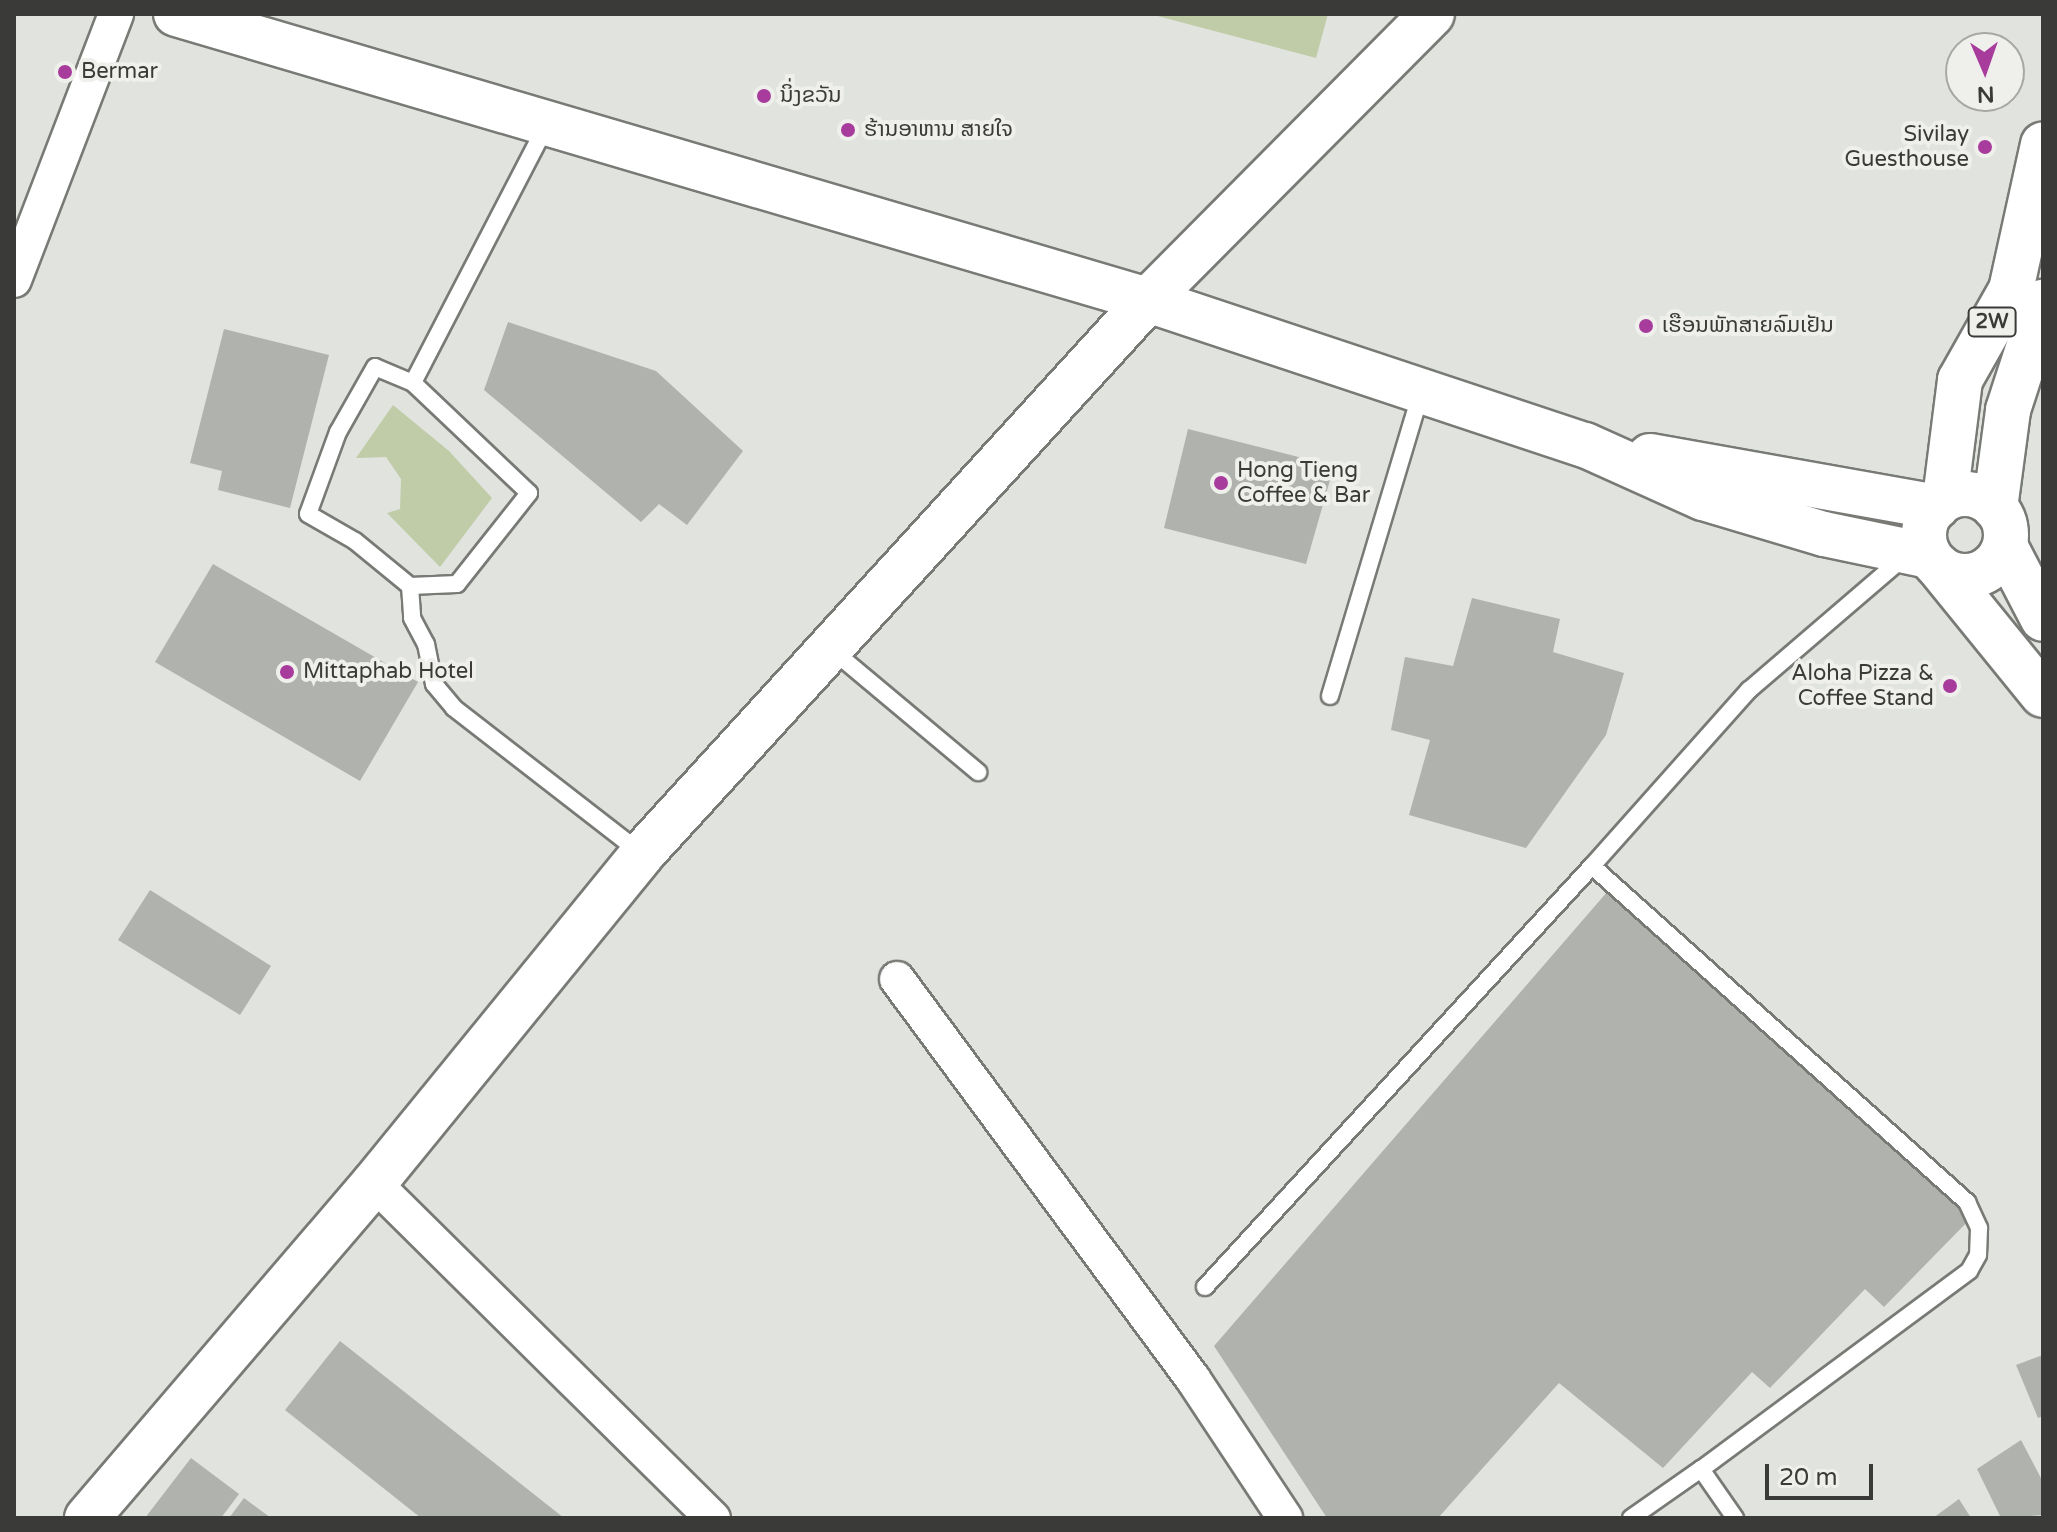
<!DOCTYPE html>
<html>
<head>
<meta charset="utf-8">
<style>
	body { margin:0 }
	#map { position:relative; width:2057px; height:1532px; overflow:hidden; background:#e1e3de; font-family:"Varela Round","Noto Sans Lao",sans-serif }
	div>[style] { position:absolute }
	.green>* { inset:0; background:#c0cca7 }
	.building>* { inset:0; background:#b0b2ad }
	.roads { filter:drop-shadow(2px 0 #787a76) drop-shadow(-2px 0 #787a76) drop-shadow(0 2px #787a76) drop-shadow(0 -2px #787a76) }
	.lane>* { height:16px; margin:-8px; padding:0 8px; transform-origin:8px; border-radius:8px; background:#fff }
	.street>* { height:34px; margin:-17px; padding:0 17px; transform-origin:17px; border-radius:17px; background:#fff }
	.secondary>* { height:44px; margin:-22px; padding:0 22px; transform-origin:22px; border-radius:22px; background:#fff }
	.highway>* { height:44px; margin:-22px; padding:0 22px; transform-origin:22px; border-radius:22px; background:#fff }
	.highway>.ring { margin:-22px; padding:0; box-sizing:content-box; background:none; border:44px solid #fff; border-radius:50% }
	.dots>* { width:22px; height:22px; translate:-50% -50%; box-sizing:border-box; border:4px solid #eff0ec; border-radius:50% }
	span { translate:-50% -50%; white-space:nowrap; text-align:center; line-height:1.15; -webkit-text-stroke:8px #eff0ec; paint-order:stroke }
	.shield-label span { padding:2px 6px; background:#eff0ec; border:2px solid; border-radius:6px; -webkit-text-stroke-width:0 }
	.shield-label { font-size:20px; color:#3a3b39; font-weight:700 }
	.poi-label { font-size:22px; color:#3a3b39 }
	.left { translate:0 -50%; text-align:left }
	.right { translate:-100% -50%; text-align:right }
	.frame { position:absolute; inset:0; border:16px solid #3a3b39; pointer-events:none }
	.north { position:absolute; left:1945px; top:32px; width:80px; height:80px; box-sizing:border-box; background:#eff0ec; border:2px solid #a7a8a4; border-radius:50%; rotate:178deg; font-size:22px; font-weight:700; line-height:32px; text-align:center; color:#3a3b39 }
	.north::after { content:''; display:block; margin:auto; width:28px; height:36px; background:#a73c9c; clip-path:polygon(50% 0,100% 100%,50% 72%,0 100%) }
	.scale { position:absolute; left:1765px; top:1464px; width:108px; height:36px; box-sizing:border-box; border:4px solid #3a3b39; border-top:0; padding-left:10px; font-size:24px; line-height:28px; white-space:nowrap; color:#3a3b39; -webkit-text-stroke:6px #eff0ec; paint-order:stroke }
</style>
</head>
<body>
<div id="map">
	<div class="green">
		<div style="clip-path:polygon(1150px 14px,1328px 14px,1316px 58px)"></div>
		<div style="clip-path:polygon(393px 405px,449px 451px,492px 498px,440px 567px,387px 513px,400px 509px,401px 479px,386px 457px,356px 458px)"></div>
	</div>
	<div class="building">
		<div style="clip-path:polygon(508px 322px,656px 371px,743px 451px,687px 525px,659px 504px,641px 522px,484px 390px)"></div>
		<div style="clip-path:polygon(224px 329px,329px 355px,290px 508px,218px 490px,222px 471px,190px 463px)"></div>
		<div style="clip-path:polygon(1188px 429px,1334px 466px,1306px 564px,1164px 528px)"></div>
		<div style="clip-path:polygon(213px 564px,418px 682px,360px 781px,155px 662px)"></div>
		<div style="clip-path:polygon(1472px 598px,1560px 619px,1553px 652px,1624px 673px,1606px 735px,1526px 848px,1409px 815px,1430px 740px,1391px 730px,1405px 657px,1453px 666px)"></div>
		<div style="clip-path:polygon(1614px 884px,1973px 1216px,1884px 1307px,1865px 1289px,1770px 1388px,1752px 1372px,1663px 1468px,1559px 1383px,1438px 1518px,1327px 1518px,1214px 1346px)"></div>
		<div style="clip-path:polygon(150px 890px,271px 966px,240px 1015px,118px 940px)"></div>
		<div style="clip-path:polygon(340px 1341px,564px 1518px,421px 1518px,285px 1410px)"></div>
		<div style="clip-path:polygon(2043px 1355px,2043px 1416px,2038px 1418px,2016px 1365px)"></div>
		<div style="clip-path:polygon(2021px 1440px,2043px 1482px,2043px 1515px,2001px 1518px,1977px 1469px)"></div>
		<div style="clip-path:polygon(191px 1458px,239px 1494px,221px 1518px,145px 1518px)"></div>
		<div style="clip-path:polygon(244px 1498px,271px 1518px,229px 1518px)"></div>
		<div style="clip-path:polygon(1959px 1499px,1971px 1518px,1933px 1518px)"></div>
	</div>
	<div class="roads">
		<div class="lane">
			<div style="left:546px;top:126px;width:289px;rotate:117.4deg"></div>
			<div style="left:413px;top:383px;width:41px;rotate:-157.2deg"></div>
			<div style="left:375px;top:367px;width:75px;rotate:119.6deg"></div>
			<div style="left:338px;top:432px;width:87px;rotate:110.1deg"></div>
			<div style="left:308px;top:514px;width:54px;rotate:29.9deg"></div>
			<div style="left:355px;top:541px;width:71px;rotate:39.3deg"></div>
			<div style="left:410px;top:586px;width:32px;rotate:86deg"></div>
			<div style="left:412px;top:618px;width:30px;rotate:62deg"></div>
			<div style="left:426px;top:644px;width:41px;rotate:78.7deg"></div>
			<div style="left:434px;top:684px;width:31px;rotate:50deg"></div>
			<div style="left:454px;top:708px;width:237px;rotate:37.8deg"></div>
			<div style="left:410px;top:586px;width:47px;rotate:-2.4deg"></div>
			<div style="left:457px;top:584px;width:116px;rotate:-51.6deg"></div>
			<div style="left:529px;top:493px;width:160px;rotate:-136.5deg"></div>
			<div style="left:831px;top:649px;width:192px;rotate:39.9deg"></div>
			<div style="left:1330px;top:696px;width:317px;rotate:-73.3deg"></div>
			<div style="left:1592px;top:866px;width:236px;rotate:-48.3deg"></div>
			<div style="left:1749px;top:690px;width:203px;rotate:-40.6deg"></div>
			<div style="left:1205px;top:1287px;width:572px;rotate:-47.41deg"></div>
			<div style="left:1592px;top:866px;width:504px;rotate:41.86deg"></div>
			<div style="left:1967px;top:1202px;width:29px;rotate:65deg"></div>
			<div style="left:1979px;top:1228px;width:27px;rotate:92deg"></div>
			<div style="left:1978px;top:1255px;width:18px;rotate:119deg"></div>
			<div style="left:1969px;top:1271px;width:333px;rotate:143.5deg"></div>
			<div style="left:1701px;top:1469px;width:60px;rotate:55.2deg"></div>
			<div style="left:1631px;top:1518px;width:85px;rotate:-35deg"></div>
		</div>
		<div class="street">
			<div style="left:14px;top:280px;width:285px;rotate:-69deg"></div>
			<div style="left:897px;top:979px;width:498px;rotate:53.5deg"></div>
			<div style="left:1193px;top:1379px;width:167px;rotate:56.5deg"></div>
			<div style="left:374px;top:1183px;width:477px;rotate:44.7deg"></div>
		</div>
		<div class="secondary">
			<div style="left:176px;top:14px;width:1013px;rotate:16.4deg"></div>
			<div style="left:1148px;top:300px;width:460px;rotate:18.4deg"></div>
			<div style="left:1585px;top:445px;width:129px;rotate:24.2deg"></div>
			<div style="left:1703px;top:498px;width:126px;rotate:16.6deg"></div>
			<div style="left:1824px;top:534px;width:107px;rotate:11.8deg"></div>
			<div style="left:1650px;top:456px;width:291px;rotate:10.1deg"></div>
			<div style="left:87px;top:1518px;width:441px;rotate:-49.4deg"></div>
			<div style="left:374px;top:1183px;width:424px;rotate:-50.8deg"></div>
			<div style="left:642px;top:854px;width:750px;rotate:-47.59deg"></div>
			<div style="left:1148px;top:300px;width:403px;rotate:-45.2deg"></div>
		</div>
		<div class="highway">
			<div class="ring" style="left:1924px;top:494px;width:38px;height:38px"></div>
			<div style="left:1945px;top:499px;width:120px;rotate:-82.8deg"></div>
			<div style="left:1960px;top:380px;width:103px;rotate:-60.5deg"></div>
			<div style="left:2011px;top:290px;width:149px;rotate:-77.6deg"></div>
			<div style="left:1995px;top:508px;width:99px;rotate:-82.4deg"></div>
			<div style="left:2008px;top:410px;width:114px;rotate:-72deg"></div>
			<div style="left:2005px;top:546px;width:82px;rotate:62.5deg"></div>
			<div style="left:1938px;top:566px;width:166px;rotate:50.9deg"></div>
		</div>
	</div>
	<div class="dots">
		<div style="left:65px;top:72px;background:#a73c9c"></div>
		<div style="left:764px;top:96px;background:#a73c9c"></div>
		<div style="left:848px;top:130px;background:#a73c9c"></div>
		<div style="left:1985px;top:147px;background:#a73c9c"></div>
		<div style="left:1646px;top:326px;background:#a73c9c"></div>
		<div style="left:1221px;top:483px;background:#a73c9c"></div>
		<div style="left:287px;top:672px;background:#a73c9c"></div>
		<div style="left:1950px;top:686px;background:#a73c9c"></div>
	</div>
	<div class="shield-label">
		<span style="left:1992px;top:322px">2W</span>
	</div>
	<div class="poi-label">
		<span class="left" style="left:81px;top:72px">Bermar</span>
		<span class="left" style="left:780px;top:96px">ນິ່ງຂວັນ</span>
		<span class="left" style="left:864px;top:130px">ຮ້ານອາຫານ ສາຍໃຈ</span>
		<span class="right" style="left:1969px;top:147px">Sivilay<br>Guesthouse</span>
		<span class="left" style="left:1662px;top:326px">ເຮືອນພັກສາຍລົມເຢັນ</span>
		<span class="left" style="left:1237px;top:483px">Hong Tieng<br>Coffee &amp; Bar</span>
		<span class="left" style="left:303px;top:672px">Mittaphab Hotel</span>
		<span class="right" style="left:1934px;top:686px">Aloha Pizza &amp;<br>Coffee Stand</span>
	</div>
	<div class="frame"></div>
	<div class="north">N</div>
	<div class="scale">20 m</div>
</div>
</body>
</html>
